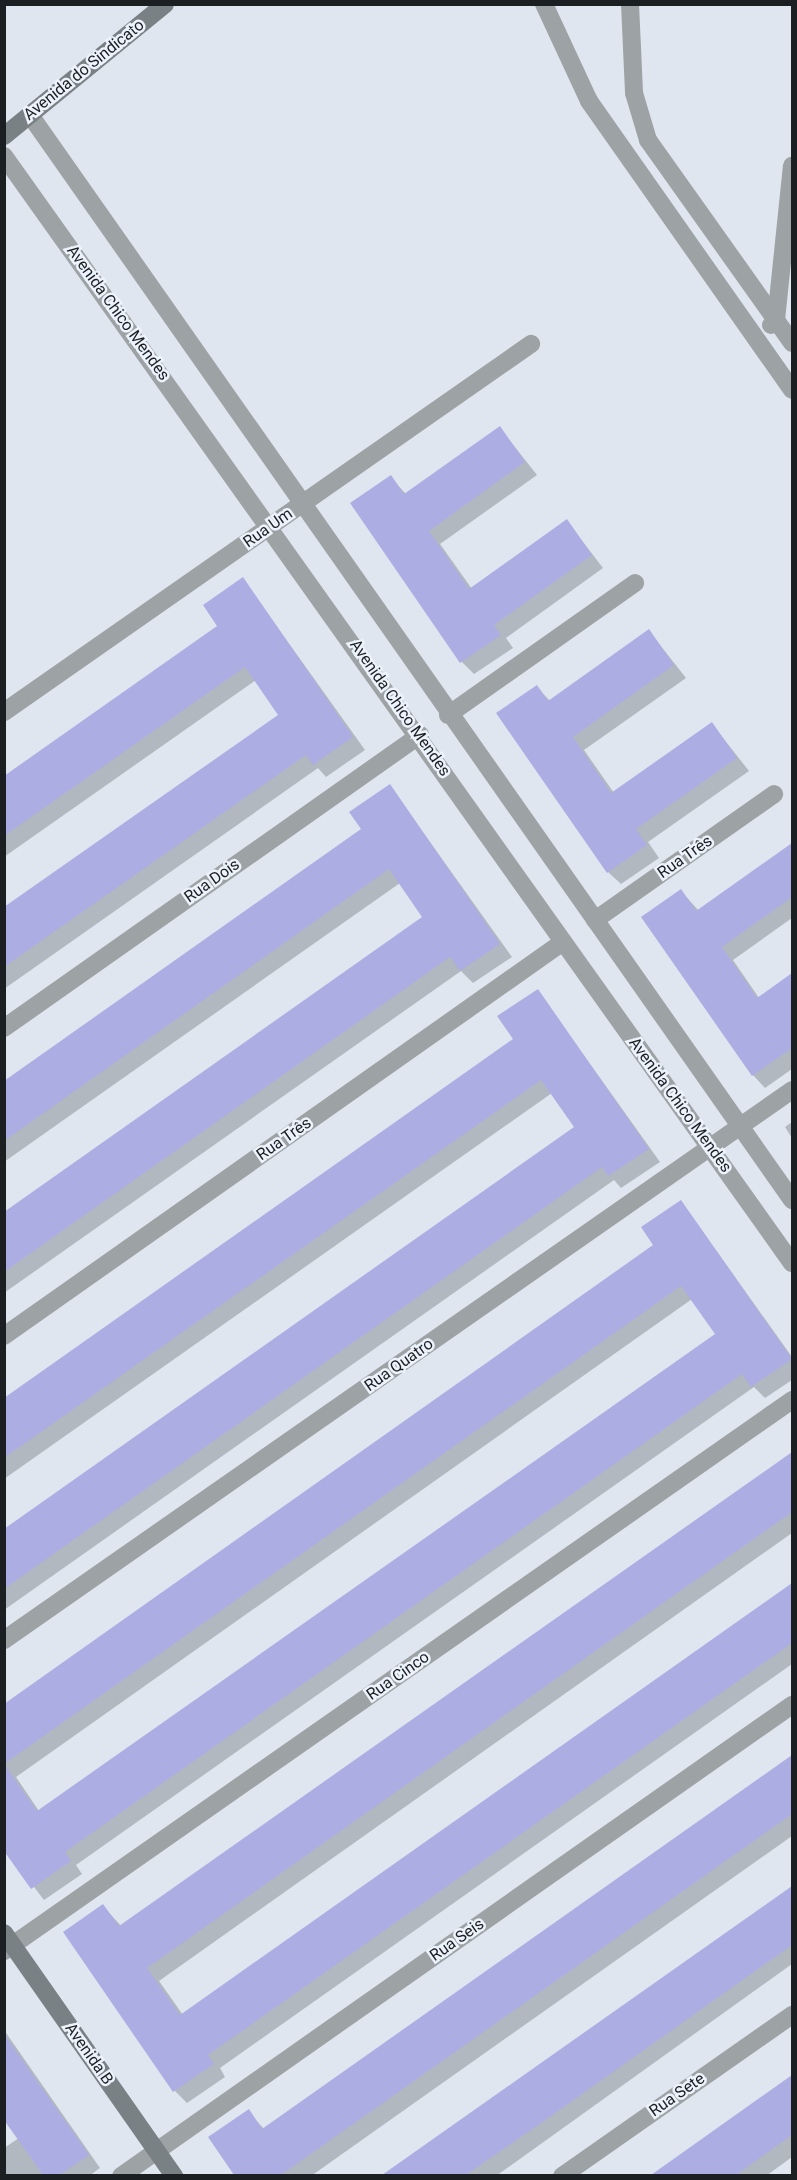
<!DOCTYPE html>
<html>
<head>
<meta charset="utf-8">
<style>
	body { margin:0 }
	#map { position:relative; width:797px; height:2180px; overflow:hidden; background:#dfe6ef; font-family:Roboto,sans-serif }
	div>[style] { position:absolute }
	.shadow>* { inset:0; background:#0003 }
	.building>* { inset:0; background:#acaee3 }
	.street>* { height:18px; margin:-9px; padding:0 9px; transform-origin:9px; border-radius:9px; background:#9da2a4 }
	.secondary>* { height:18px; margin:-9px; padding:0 9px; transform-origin:9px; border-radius:9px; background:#7a8184 }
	span { translate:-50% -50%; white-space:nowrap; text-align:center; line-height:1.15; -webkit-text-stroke:5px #ecf3fc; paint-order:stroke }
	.street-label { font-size:16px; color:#1c1f22 }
	.frame { position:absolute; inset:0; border:6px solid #1c1f22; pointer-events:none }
</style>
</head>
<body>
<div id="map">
	<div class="shadow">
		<div style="clip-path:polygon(500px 428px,537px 475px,440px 544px,472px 589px,567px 521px,603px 568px,506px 638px,513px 648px,474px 674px,462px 662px,390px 477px,406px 494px)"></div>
		<div style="clip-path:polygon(243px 579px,365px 750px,326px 777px,318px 768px,4px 989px,4px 910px,280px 715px,256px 680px,4px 857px,4px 778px,219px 627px)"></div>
		<div style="clip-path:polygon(649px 631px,686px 678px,584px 750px,614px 793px,712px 724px,749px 771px,648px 842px,659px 858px,621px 884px,608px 872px,537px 687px,550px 701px)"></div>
		<div style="clip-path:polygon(390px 786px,512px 957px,473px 983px,461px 971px,4px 1293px,4px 1214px,424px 918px,400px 883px,4px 1162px,4px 1082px,363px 829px)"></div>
		<div style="clip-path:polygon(792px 845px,792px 918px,733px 960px,759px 998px,792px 974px,792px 1069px,765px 1088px,753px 1075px,681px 891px,699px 911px)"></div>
		<div style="clip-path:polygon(538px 991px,660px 1162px,621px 1188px,614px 1180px,4px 1610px,4px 1531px,576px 1127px,552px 1093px,4px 1479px,4px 1400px,515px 1039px)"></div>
		<div style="clip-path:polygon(792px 1122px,792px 1138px,785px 1127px)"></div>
		<div style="clip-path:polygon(evenodd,681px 1201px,792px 1357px,792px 1380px,765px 1398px,754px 1387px,76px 1865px,82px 1874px,44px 1900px,4px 1848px,4px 1706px,655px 1246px,681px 1201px,692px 1299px,717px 1335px,39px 1811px,16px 1777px,692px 1299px)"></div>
		<div style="clip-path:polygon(792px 1454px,792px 1533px,159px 1981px,183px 2015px,792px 1585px,792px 1664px,220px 2068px,225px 2077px,187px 2103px,175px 2091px,103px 1906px,122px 1927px)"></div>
		<div style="clip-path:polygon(792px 1756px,792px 1836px,311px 2176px,236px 2176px,210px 2138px,248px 2111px,264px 2129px)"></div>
		<div style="clip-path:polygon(792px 1887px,792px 1964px,496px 2176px,385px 2176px)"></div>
		<div style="clip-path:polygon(4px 2030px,100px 2168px,89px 2176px,4px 2176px,4px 2148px,19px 2138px,4px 2117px)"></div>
		<div style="clip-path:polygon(792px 2078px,792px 2157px,766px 2176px,654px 2176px)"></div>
	</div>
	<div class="building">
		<div style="clip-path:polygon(500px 426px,525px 462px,429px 531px,469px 589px,567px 519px,592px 555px,494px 625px,501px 635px,460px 663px,350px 503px,391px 475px,404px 494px)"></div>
		<div style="clip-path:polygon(243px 577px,353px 737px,313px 765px,306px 755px,4px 967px,4px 907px,278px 715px,245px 667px,4px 836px,4px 776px,217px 626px,203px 605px)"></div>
		<div style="clip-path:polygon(649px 629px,674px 665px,573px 737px,611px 793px,712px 722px,737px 758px,636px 829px,647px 845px,607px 873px,496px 713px,537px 685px,548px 701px)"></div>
		<div style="clip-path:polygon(390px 784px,500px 944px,460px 971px,450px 957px,4px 1272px,4px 1212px,422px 917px,389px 869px,4px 1141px,4px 1081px,361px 829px,349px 812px)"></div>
		<div style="clip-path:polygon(792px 843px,792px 897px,722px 947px,757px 998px,792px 973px,792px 1048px,752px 1076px,641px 917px,681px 889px,696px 911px)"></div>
		<div style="clip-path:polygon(538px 989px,649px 1149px,608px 1176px,602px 1167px,4px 1589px,4px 1529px,574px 1127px,541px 1080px,4px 1458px,4px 1398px,513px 1039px,497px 1016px)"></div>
		<div style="clip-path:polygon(681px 1200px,792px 1359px,751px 1387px,742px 1374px,65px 1852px,71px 1861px,31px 1889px,4px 1851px,4px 1764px,37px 1811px,715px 1334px,681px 1286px,4px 1764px,4px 1704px,653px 1245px,641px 1227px)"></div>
		<div style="clip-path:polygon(792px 1452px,792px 1512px,147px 1968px,180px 2015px,792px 1583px,792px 1643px,208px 2055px,214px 2064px,173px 2092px,63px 1932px,103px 1904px,119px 1926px)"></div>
		<div style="clip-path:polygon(792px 1755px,792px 1814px,281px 2175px,234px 2175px,208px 2137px,249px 2109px,262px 2129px)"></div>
		<div style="clip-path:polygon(792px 1886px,792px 1945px,544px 2121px,466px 2175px,382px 2175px)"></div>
		<div style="clip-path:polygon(4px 2034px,89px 2155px,59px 2175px,43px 2175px,4px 2120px)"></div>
		<div style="clip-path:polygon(792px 2075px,792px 2135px,736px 2175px,651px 2175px)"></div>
	</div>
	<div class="street">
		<div style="left:544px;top:4px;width:107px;rotate:65.1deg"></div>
		<div style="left:589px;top:101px;width:353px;rotate:54.9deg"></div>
		<div style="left:630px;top:4px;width:89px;rotate:87.4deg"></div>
		<div style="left:634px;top:93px;width:49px;rotate:73.4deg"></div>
		<div style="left:648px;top:140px;width:249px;rotate:54.6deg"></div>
		<div style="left:30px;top:115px;width:1326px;rotate:54.92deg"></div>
		<div style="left:4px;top:156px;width:1359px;rotate:54.56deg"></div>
		<div style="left:771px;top:325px;width:7px;rotate:-45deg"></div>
		<div style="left:776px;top:320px;width:155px;rotate:-84.1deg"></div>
		<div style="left:4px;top:712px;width:643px;rotate:-34.93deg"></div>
		<div style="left:448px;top:715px;width:229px;rotate:-35.2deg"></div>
		<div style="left:595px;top:920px;width:219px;rotate:-35.1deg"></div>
		<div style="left:4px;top:1028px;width:509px;rotate:-35.16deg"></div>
		<div style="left:4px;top:1336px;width:684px;rotate:-35.18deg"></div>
		<div style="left:4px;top:1640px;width:961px;rotate:-34.91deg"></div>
		<div style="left:4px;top:1951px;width:962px;rotate:-34.96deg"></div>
		<div style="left:121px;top:2176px;width:820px;rotate:-35.07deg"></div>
		<div style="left:562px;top:2176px;width:281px;rotate:-35deg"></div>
	</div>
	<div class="secondary">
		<div style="left:4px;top:136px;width:208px;rotate:-39.3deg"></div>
		<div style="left:4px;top:1933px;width:297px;rotate:55deg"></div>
	</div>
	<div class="street-label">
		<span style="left:84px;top:70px;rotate:-39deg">Avenida do Sindicato</span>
		<span style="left:118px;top:313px;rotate:54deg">Avenida Chico Mendes</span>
		<span style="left:268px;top:528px;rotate:-35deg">Rua Um</span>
		<span style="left:400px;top:708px;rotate:55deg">Avenida Chico Mendes</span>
		<span style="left:685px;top:857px;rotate:-35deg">Rua Três</span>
		<span style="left:212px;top:881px;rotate:-35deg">Rua Dois</span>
		<span style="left:680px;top:1105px;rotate:54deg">Avenida Chico Mendes</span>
		<span style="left:284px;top:1139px;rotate:-35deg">Rua Três</span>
		<span style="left:399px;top:1365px;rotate:-35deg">Rua Quatro</span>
		<span style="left:398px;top:1676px;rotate:-35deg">Rua Cinco</span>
		<span style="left:457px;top:1940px;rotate:-35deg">Rua Seis</span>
		<span style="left:89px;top:2054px;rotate:55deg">Avenida B</span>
		<span style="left:677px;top:2095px;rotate:-35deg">Rua Sete</span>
	</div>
	<div class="frame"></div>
</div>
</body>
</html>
